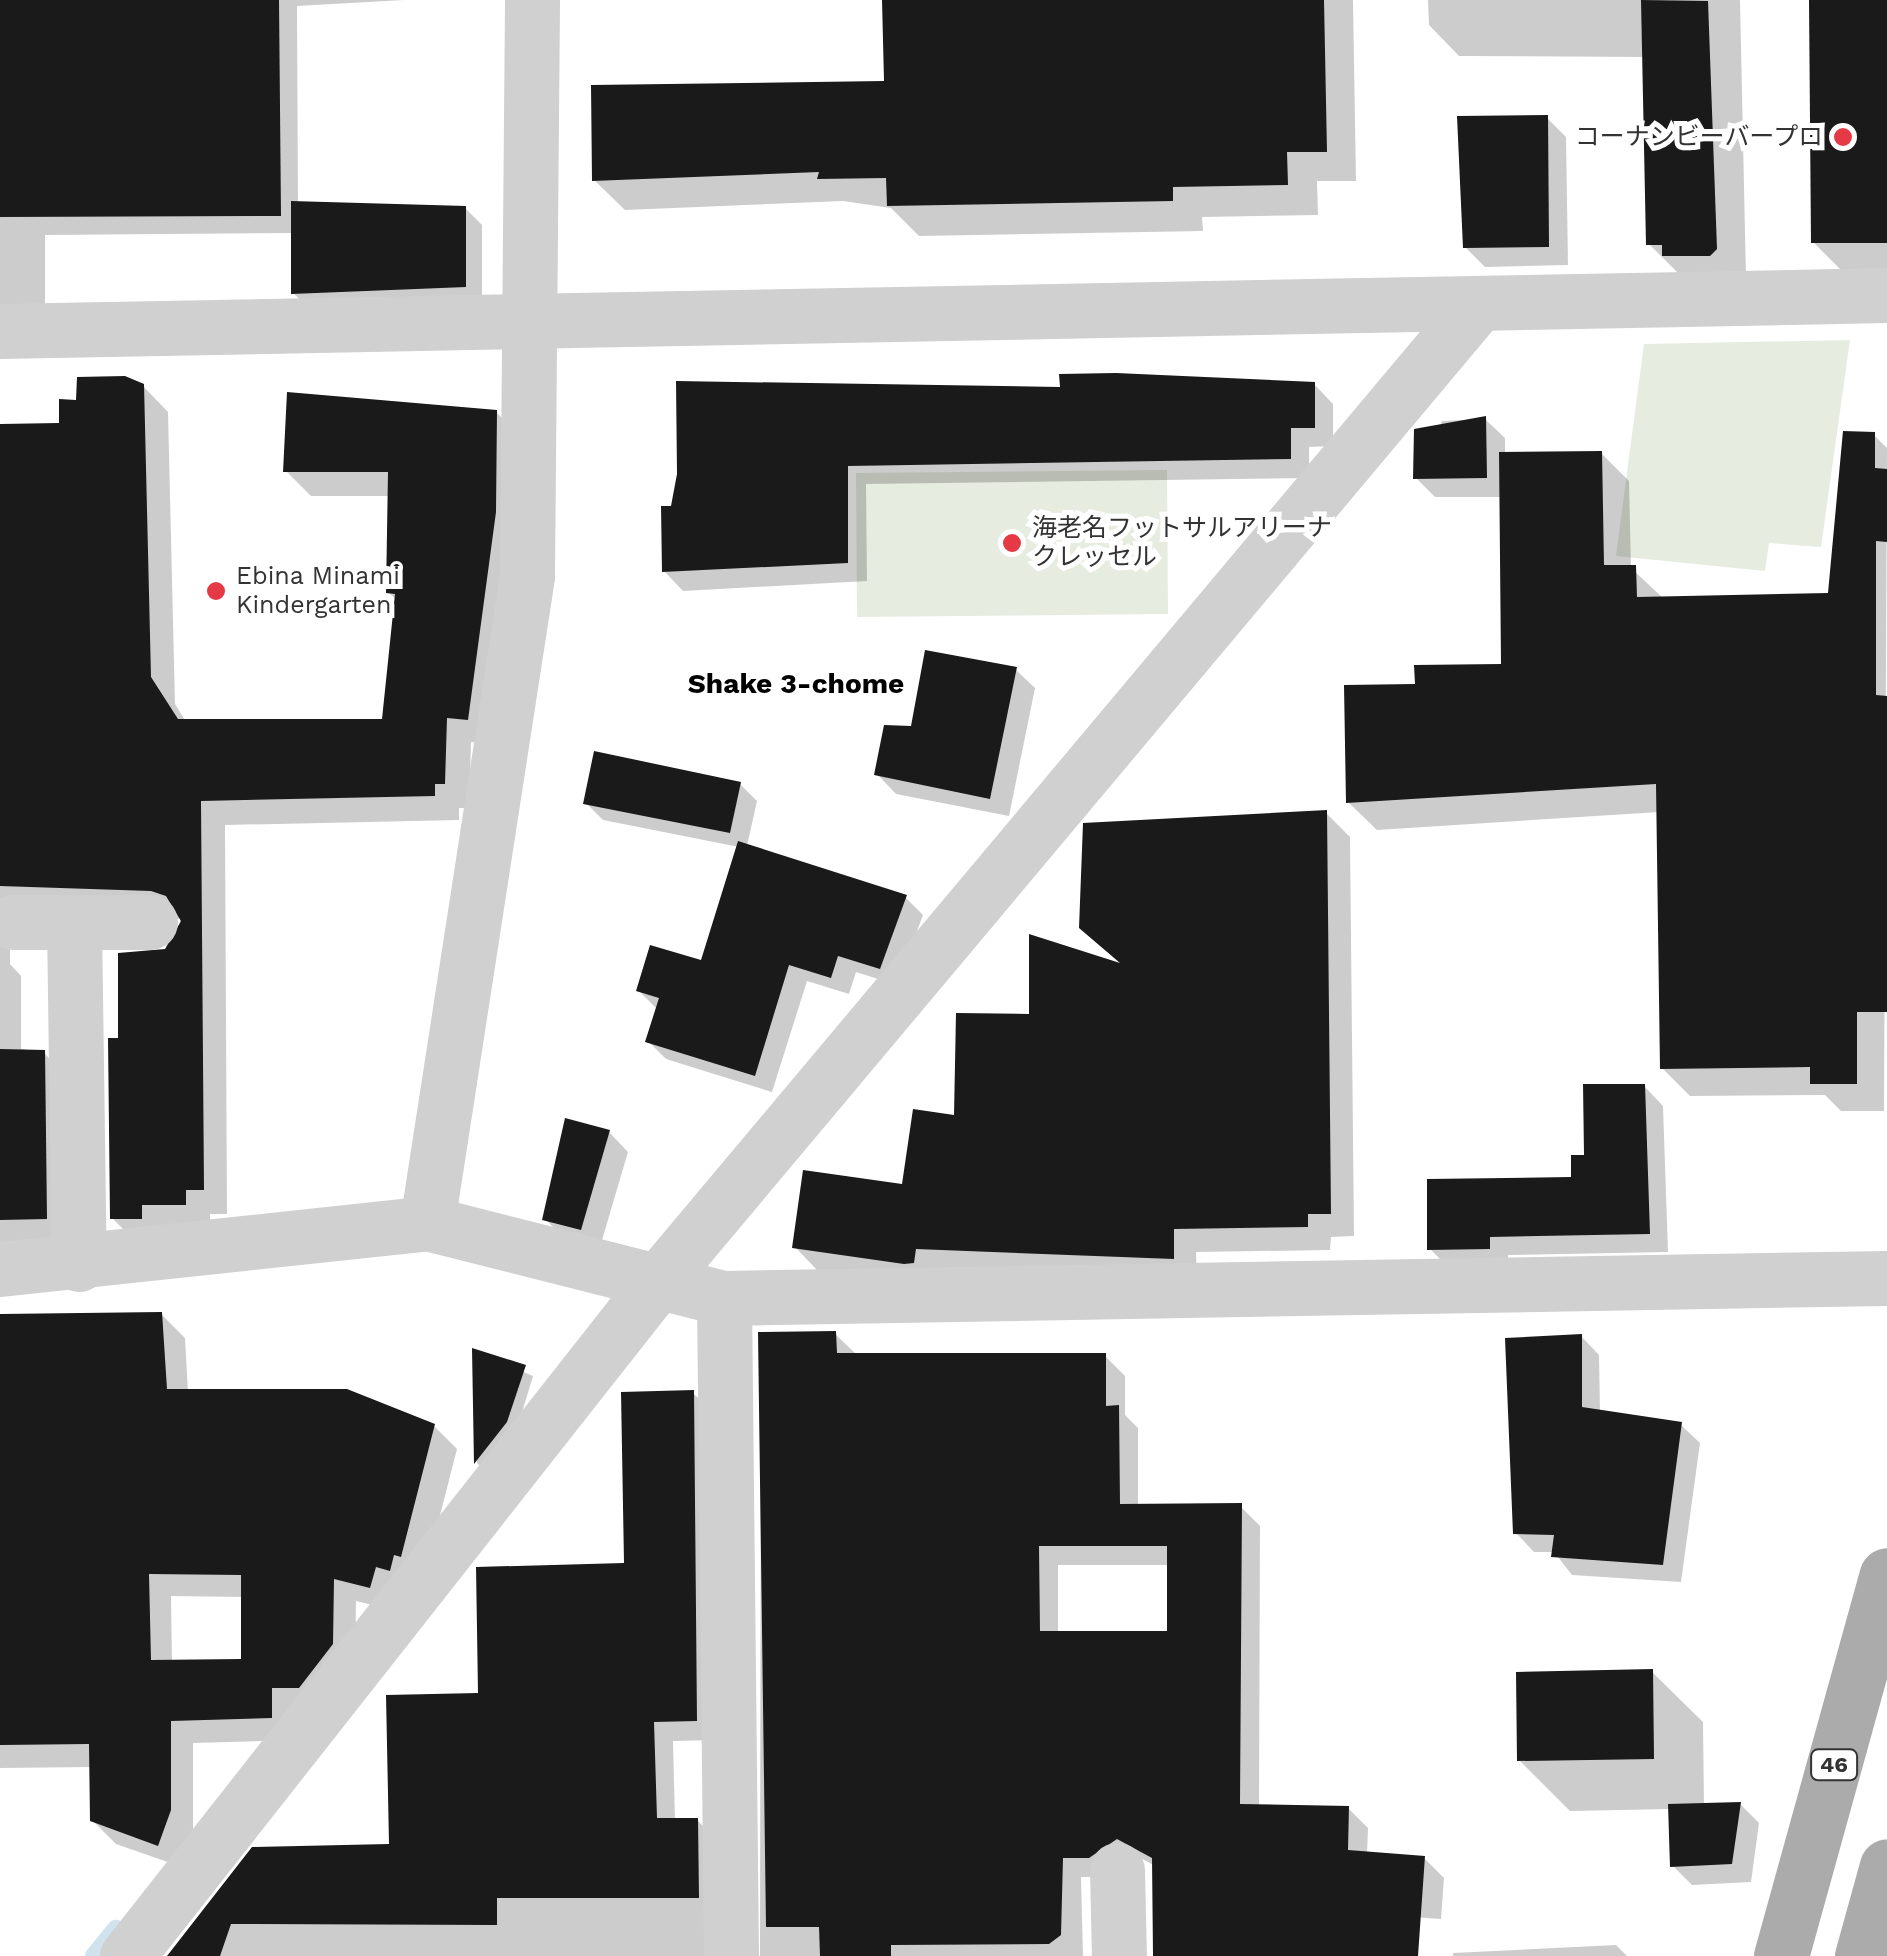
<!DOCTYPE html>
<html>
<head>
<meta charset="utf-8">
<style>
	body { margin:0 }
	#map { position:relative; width:1887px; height:1956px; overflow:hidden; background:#fff; font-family:"Work Sans","Noto Sans JP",sans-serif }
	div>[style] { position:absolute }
	.green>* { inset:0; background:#e6ecdf }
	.shadow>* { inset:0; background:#0003 }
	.stream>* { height:18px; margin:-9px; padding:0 9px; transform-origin:9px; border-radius:9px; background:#cfe2ee }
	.building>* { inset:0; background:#1a1a1a }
	.minor>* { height:55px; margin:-27.5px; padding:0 27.5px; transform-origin:27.5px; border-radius:27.5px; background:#d0d0d0 }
	.major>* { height:55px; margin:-27.5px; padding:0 27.5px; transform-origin:27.5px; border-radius:27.5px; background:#ababab }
	.dots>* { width:28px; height:28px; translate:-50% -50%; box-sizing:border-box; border:5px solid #fff; border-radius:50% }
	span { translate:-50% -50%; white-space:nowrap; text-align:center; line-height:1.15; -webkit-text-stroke:10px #fff; paint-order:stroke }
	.shield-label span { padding:2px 8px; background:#fff; border:2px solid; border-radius:8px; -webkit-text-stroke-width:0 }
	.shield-label { font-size:22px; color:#333; font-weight:700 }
	.poi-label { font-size:25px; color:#333 }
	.right { translate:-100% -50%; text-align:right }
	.left { translate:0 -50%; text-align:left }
	.neighbourhood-label { font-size:28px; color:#000; font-weight:700 }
</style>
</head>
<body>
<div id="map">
	<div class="green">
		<div style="clip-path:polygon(1850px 340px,1821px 547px,1769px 543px,1765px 571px,1616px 556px,1644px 344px)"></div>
		<div style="clip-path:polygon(1167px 470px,1168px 614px,857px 617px,856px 473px)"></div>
	</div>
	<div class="shadow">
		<div style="clip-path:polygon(0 0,404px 0,297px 6px,298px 204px,465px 208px,482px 225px,482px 303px,311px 310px,293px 293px,293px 233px,45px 235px,45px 310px,0 310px)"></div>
		<div style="clip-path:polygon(885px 0,1353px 0,1356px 181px,1317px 181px,1318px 215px,1202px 217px,1203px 231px,919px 236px,891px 208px,843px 201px,625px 210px,594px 180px,887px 83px)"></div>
		<div style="clip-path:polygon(1428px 0,1740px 0,1746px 278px,1679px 274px,1649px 244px,1644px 57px,1459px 56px,1429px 25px)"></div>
		<div style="clip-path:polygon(1812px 0,1887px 0,1887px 271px,1842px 271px,1813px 242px)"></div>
		<div style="clip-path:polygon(1547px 118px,1566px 137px,1568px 265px,1485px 267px,1465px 247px)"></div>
		<div style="clip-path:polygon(1314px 384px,1333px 404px,1333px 446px,1309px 447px,1309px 478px,866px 484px,867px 581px,683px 591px,664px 571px,664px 509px,1062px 390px)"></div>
		<div style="clip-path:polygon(143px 386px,168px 412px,175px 704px,186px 722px,384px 722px,397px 600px,388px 592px,390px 496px,311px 496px,286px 471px,496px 412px,521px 437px,492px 744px,471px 742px,469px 808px,459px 808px,459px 820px,225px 825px,227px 1214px,210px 1214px,210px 1229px,137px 1243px,112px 1218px,121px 1041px,180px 938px,180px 919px,35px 910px,10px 933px,10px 964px,21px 976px,21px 1049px,43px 1052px,69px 1078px,71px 1244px,0 1249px,0 427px,62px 426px,78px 402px)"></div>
		<div style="clip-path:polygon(1485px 419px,1505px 438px,1505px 454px,1601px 453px,1629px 481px,1631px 568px,1664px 599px,1830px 596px,1874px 435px,1887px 448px,1884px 1111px,1841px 1111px,1825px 1095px,1690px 1096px,1662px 1068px,1659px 812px,1377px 830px,1348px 802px,1417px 686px,1504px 666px,1502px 497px,1435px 497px,1416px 478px,1442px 421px)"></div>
		<div style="clip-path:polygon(1015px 669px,1035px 688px,1009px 816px,896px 794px,877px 774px,913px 729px)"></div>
		<div style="clip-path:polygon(740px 784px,757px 801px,747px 846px,905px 897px,923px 915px,897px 985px,856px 972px,849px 994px,807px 981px,772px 1092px,666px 1059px,648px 1041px,658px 1010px,639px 991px,703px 963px,739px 847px,603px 820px,586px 803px)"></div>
		<div style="clip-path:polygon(1326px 813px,1350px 837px,1354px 1236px,1331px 1237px,1330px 1250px,1196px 1252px,1197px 1282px,818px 1271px,795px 1247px,904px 1186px,1032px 1017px,1124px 967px,1082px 927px)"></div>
		<div style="clip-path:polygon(1644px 1086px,1663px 1106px,1668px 1252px,1508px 1255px,1508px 1267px,1449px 1268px,1430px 1249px,1574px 1179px)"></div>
		<div style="clip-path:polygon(609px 1132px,628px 1152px,600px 1247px,564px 1238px,545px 1219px)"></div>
		<div style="clip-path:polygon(evenodd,161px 1314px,185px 1338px,188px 1392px,434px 1426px,457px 1449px,424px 1578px,393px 1610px,356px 1601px,355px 1667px,294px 1740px,193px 1743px,193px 1834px,182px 1867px,116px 1844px,92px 1820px,92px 1767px,0 1768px,0 1316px,161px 1314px,171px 1596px,243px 1597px,244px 1662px,172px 1662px,171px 1596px)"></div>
		<div style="clip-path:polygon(evenodd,761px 1334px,835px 1334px,855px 1353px,1105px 1356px,1125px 1376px,1125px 1415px,1138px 1428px,1138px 1507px,1240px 1506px,1260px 1526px,1259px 1807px,1348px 1808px,1368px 1828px,1367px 1854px,1424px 1858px,1444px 1878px,1441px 1919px,1368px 1914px,1364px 1956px,1156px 1956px,1155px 1866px,1139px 1857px,1109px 1877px,1081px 1877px,1083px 1956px,760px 1956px,761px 1334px,1058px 1565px,1170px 1565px,1170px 1634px,1058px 1633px,1058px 1565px)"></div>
		<div style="clip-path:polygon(1581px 1336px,1599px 1355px,1600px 1412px,1681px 1425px,1700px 1443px,1681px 1582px,1572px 1575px,1554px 1552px,1534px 1552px,1516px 1533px)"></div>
		<div style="clip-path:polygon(475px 1351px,533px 1376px,516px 1432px,485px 1471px,477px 1463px)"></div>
		<div style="clip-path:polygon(693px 1393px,713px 1413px,716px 1740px,673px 1741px,675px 1820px,697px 1820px,717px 1840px,722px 1956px,170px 1956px,254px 1850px,392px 1847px,481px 1695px,626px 1566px)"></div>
		<div style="clip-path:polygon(1652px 1672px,1703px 1722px,1704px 1805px,1740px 1804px,1759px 1823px,1751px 1882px,1692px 1885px,1673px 1866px,1670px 1809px,1570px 1811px,1519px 1760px)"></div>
		<div style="clip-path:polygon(1616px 1945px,1627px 1956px,1453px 1956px,1453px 1953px)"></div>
	</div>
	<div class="stream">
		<div style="left:94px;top:1956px;width:35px;rotate:-51deg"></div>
	</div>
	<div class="building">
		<div style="clip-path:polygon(0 0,279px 0,281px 216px,0 217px)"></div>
		<div style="clip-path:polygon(882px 0,1324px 0,1327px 152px,1287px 152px,1288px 185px,1173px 187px,1173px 201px,887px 206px,886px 178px,817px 179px,819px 172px,592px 181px,591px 85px,884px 81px)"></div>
		<div style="clip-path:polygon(1641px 0,1708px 1px,1717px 249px,1710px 256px,1662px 256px,1662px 245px,1646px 245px)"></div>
		<div style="clip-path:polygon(1809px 0,1887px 0,1887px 243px,1811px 243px)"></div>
		<div style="clip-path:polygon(1548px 115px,1549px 247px,1463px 248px,1457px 116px)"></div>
		<div style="clip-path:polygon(291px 201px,466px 206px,466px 287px,291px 294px)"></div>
		<div style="clip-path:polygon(1116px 373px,1315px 382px,1315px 428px,1291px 428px,1291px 459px,848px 466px,848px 563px,662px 572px,661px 506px,671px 506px,677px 474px,676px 381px,1060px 387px,1059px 374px)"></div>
		<div style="clip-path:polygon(125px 376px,144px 384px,151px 677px,178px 719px,382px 719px,395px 594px,386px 593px,388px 472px,283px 472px,287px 392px,497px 410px,496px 512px,468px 720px,447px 718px,445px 784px,435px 784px,435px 796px,201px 801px,204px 1190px,186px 1190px,186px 1205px,142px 1205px,142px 1219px,110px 1219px,108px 1038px,118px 1038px,118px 953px,165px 949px,181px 921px,166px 896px,151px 891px,0 886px,0 424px,59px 423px,59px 399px,76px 400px,77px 377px)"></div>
		<div style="clip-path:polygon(1486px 416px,1487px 478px,1413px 479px,1414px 429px)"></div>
		<div style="clip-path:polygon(1843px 431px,1875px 432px,1875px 468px,1887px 469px,1887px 542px,1876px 541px,1876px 695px,1887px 696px,1887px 1012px,1857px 1012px,1857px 1084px,1810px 1084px,1810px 1067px,1660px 1069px,1656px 784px,1346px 803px,1344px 685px,1415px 684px,1414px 665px,1501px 664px,1499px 452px,1602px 451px,1604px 565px,1636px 565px,1637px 597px,1828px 593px)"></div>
		<div style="clip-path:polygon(925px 650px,1017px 667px,990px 799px,874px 775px,884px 725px,911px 726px)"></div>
		<div style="clip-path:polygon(594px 751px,741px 782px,730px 833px,583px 804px)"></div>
		<div style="clip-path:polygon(1327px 810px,1331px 1214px,1308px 1214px,1308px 1227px,1174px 1229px,1174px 1259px,916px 1249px,914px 1263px,904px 1264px,792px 1248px,803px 1170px,902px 1184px,913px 1109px,954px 1115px,956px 1013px,1029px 1014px,1029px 934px,1120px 963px,1079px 928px,1083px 823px)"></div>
		<div style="clip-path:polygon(738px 841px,907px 895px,880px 969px,838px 956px,831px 978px,789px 965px,755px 1076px,645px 1042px,659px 998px,636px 991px,650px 945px,701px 960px)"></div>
		<div style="clip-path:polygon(0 1049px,45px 1050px,47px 1219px,0 1220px)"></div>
		<div style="clip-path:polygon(1583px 1084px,1645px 1084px,1650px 1234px,1490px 1237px,1490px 1249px,1427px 1250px,1427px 1179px,1571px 1177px,1571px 1155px,1584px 1155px)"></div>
		<div style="clip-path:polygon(565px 1118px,610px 1130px,581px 1230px,542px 1220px)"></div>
		<div style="clip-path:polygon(evenodd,162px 1312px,167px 1389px,347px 1389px,435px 1424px,401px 1557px,394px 1555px,390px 1571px,376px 1567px,370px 1588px,334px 1579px,333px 1644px,299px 1688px,272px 1688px,272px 1718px,171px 1721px,171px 1810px,158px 1846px,90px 1821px,89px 1744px,0 1745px,0 1314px,162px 1312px,149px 1574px,241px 1575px,241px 1659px,151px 1660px,149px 1574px)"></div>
		<div style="clip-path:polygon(evenodd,836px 1331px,837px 1353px,1106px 1353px,1106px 1406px,1119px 1405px,1120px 1504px,1242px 1503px,1240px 1804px,1349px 1806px,1348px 1850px,1425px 1856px,1418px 1956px,1153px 1956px,1152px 1858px,1117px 1839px,1089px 1858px,1063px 1858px,1061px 1935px,1049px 1944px,891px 1945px,891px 1956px,820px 1956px,819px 1927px,766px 1927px,758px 1332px,836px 1331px,1039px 1546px,1167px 1546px,1167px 1631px,1040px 1631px,1039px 1546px)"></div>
		<div style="clip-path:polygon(1582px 1334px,1582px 1407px,1682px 1422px,1663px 1565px,1551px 1557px,1554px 1535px,1513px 1534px,1505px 1338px)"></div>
		<div style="clip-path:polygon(472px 1348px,526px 1365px,507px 1422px,474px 1464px)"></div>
		<div style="clip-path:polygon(694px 1390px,697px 1721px,654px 1722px,657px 1818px,698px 1818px,699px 1898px,497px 1898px,497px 1925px,231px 1924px,220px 1956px,167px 1956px,252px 1847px,389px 1844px,386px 1695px,478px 1693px,476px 1567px,624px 1563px,621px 1392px)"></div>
		<div style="clip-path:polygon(1653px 1669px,1654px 1759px,1517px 1761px,1516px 1672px)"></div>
		<div style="clip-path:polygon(1741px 1802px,1732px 1864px,1670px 1867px,1668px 1804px)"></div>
	</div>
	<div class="minor">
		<div style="left:0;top:331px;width:1887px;rotate:-1.09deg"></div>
		<div style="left:13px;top:922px;width:137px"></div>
		<div style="left:74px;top:922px;width:342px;rotate:89.2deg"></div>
		<div style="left:427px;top:1223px;width:655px;rotate:-81.21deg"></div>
		<div style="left:527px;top:576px;width:576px;rotate:-89.5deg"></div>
		<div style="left:0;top:1269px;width:429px;rotate:-6.1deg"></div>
		<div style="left:427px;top:1223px;width:306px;rotate:14.2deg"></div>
		<div style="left:724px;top:1298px;width:1163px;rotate:-0.99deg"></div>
		<div style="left:724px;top:1298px;width:658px;rotate:89.39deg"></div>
		<div style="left:1117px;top:1870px;width:86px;rotate:88.7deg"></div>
		<div style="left:127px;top:1956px;width:862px;rotate:-51.79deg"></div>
		<div style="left:660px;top:1279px;width:1273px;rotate:-50deg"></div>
	</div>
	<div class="major">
		<div style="left:1781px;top:1956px;width:395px;rotate:-74.5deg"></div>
		<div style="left:1862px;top:1956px;width:93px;rotate:-74.5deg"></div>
	</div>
	<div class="dots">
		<div style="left:1843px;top:137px;background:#e63946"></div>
		<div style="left:1012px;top:543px;background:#e63946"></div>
		<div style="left:216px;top:591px;background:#e63946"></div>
	</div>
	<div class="shield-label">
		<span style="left:1834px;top:1765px">46</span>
	</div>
	<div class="poi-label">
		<span class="right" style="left:1823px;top:137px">コーナンビーバープロ</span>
		<span class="left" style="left:1032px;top:543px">海老名フットサルアリーナ<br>クレッセル</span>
		<span class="left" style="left:236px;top:591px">Ebina Minami<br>Kindergarten</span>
	</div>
	<div class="neighbourhood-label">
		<span style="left:796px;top:684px">Shake 3-chome</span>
	</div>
</div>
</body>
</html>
